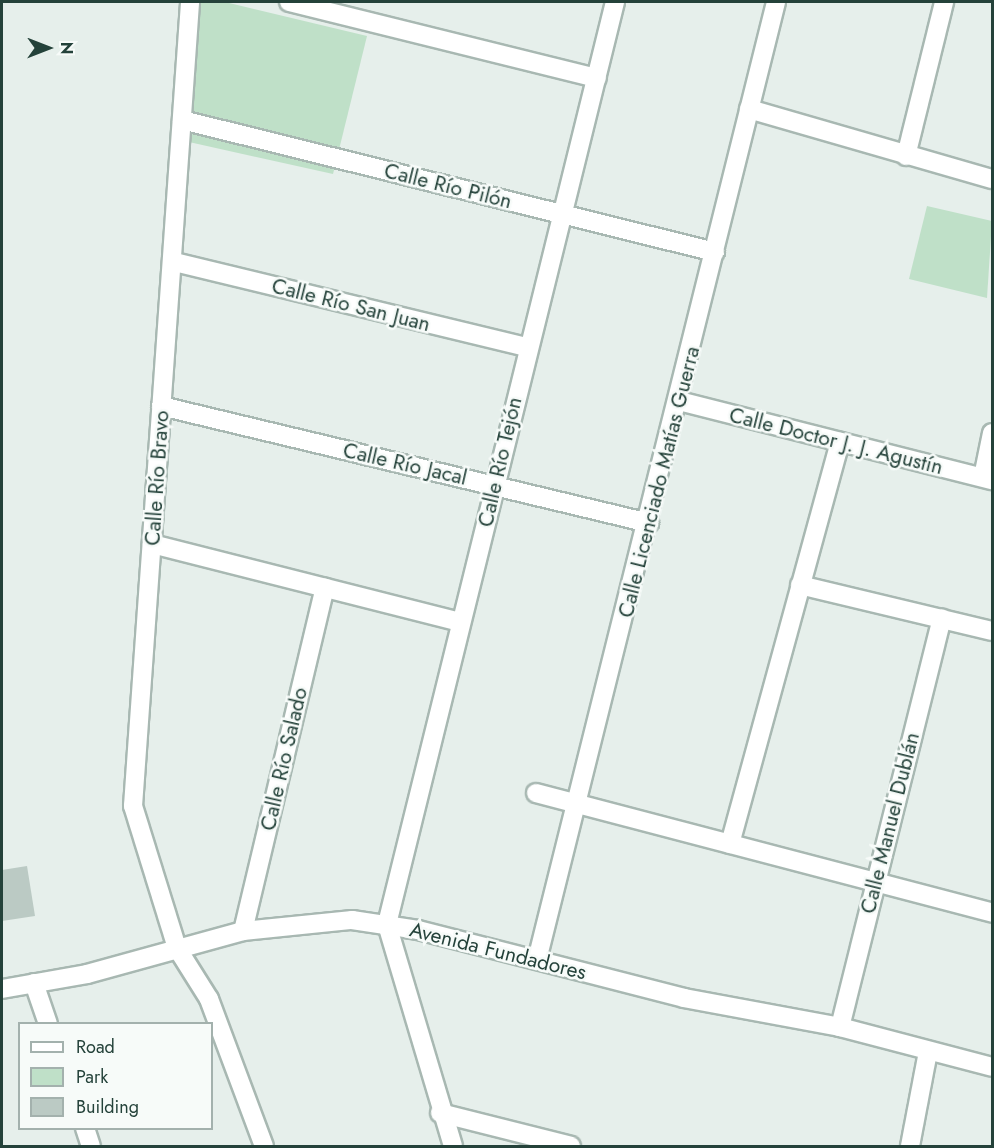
<!DOCTYPE html>
<html>
<head>
<meta charset="utf-8">
<style>
	body { margin:0 }
	#map { position:relative; width:994px; height:1148px; overflow:hidden; background:#e6efeb; font-family:Jost,sans-serif }
	div>[style] { position:absolute }
	.green>* { inset:0; background:#bfe0c8 }
	.building>* { inset:0; background:#bbcac4 }
	.roads { filter:drop-shadow(2px 0 #a8b8b2) drop-shadow(-2px 0 #a8b8b2) drop-shadow(0 2px #a8b8b2) drop-shadow(0 -2px #a8b8b2) }
	.street>* { height:18px; margin:-9px; padding:0 9px; transform-origin:9px; border-radius:9px; background:#fff }
	.secondary>* { height:18px; margin:-9px; padding:0 9px; transform-origin:9px; border-radius:9px; background:#fff }
	span { translate:-50% -50%; white-space:nowrap; text-align:center; line-height:1.15; -webkit-text-stroke:5px #f7fbf9; paint-order:stroke }
	.street-label { font-size:21px; color:#24423a }
	.frame { position:absolute; inset:0; border:3px solid #24423a; pointer-events:none }
	.legend { position:absolute; left:18px; top:1022px; width:195px; height:108px; box-sizing:border-box; background:#f7fbf9; border:2px solid #a3b1ad; margin:0; padding:8px 10px; list-style:none; font-size:18px; color:#24423a }
	.legend li { display:flex; align-items:center; gap:12px; height:30px }
	.legend b { width:30px; border:2px solid #a3b1ad }
	.north { position:absolute; left:18px; top:18px; width:60px; height:60px; -webkit-text-stroke:4px #f7fbf9; paint-order:stroke; rotate:90deg; font-size:16px; font-weight:700; line-height:24px; text-align:center; color:#24423a }
	.north::after { content:''; display:block; margin:auto; width:21px; height:27px; background:#24423a; clip-path:polygon(50% 0,100% 100%,50% 72%,0 100%) }
</style>
</head>
<body>
<div id="map">
	<div class="green">
		<div style="clip-path:polygon(190px 2px,225px 2px,367px 36px,333px 174px,180px 140px)"></div>
		<div style="clip-path:polygon(927px 206px,992px 221px,987px 298px,909px 279px)"></div>
	</div>
	<div class="building">
		<div style="clip-path:polygon(27px 866px,35px 916px,2px 921px,2px 870px)"></div>
	</div>
	<div class="roads">
		<div class="street">
			<div style="left:289px;top:2px;width:317px;rotate:13.9deg"></div>
			<div style="left:749px;top:109px;width:253px;rotate:16.1deg"></div>
			<div style="left:182px;top:120px;width:549px;rotate:13.91deg"></div>
			<div style="left:906px;top:156px;width:159px;rotate:-76.1deg"></div>
			<div style="left:175px;top:262px;width:362px;rotate:13.6deg"></div>
			<div style="left:679px;top:401px;width:323px;rotate:14.2deg"></div>
			<div style="left:161px;top:406px;width:502px;rotate:13.48deg"></div>
			<div style="left:983px;top:477px;width:45px;rotate:-78.4deg"></div>
			<div style="left:152px;top:544px;width:318px;rotate:14.2deg"></div>
			<div style="left:800px;top:585px;width:197px;rotate:13.5deg"></div>
			<div style="left:536px;top:793px;width:472px;rotate:14.7deg"></div>
			<div style="left:730px;top:844px;width:417px;rotate:-74.7deg"></div>
			<div style="left:243px;top:931px;width:353px;rotate:-76.6deg"></div>
			<div style="left:177px;top:948px;width:149px;rotate:-107.2deg"></div>
			<div style="left:133px;top:806px;width:806px;rotate:-85.94deg"></div>
			<div style="left:34px;top:983px;width:43px;rotate:71.1deg"></div>
			<div style="left:840px;top:1027px;width:421px;rotate:-76deg"></div>
			<div style="left:440px;top:1113px;width:135px;rotate:14.1deg"></div>
			<div style="left:85px;top:1128px;width:19px;rotate:72deg"></div>
			<div style="left:453px;top:1146px;width:232px;rotate:-106.6deg"></div>
			<div style="left:387px;top:924px;width:950px;rotate:-76.11deg"></div>
			<div style="left:910px;top:1146px;width:96px;rotate:-79.2deg"></div>
		</div>
		<div class="secondary">
			<div style="left:177px;top:948px;width:60px;rotate:57.9deg"></div>
			<div style="left:209px;top:999px;width:157px;rotate:69.5deg"></div>
			<div style="left:537px;top:960px;width:987px;rotate:-75.99deg"></div>
			<div style="left:2px;top:989px;width:86px;rotate:-10deg"></div>
			<div style="left:87px;top:974px;width:162px;rotate:-15.4deg"></div>
			<div style="left:243px;top:931px;width:110px;rotate:-5.8deg"></div>
			<div style="left:352px;top:920px;width:67px;rotate:8.6deg"></div>
			<div style="left:418px;top:930px;width:275px;rotate:14.3deg"></div>
			<div style="left:684px;top:998px;width:159px;rotate:10.5deg"></div>
			<div style="left:840px;top:1027px;width:157px;rotate:14.7deg"></div>
		</div>
	</div>
	<div class="street-label">
		<span style="left:448px;top:186px;rotate:14deg">Calle Río Pilón</span>
		<span style="left:351px;top:305px;rotate:14deg">Calle Río San Juan</span>
		<span style="left:836px;top:441px;rotate:14deg">Calle Doctor J. J. Agustín</span>
		<span style="left:500px;top:462px;rotate:-77deg">Calle Río Tejón</span>
		<span style="left:405px;top:464px;rotate:13deg">Calle Río Jacal</span>
		<span style="left:157px;top:478px;rotate:-86deg">Calle Río Bravo</span>
		<span style="left:659px;top:482px;rotate:-76deg">Calle Licenciado Matías Guerra</span>
		<span style="left:284px;top:759px;rotate:-77deg">Calle Río Salado</span>
		<span style="left:890px;top:823px;rotate:-76deg">Calle Manuel Dublán</span>
		<span style="left:498px;top:951px;rotate:14deg">Avenida Fundadores</span>
	</div>
	<div class="frame"></div>
	<ul class="legend">
	<li><b style="height:8px;background:#fff"></b>Road</li>
	<li><b style="height:16px;background:#bfe0c8"></b>Park</li>
	<li><b style="height:16px;background:#bbcac4"></b>Building</li>
	</ul>
	<div class="north">N</div>
</div>
</body>
</html>
